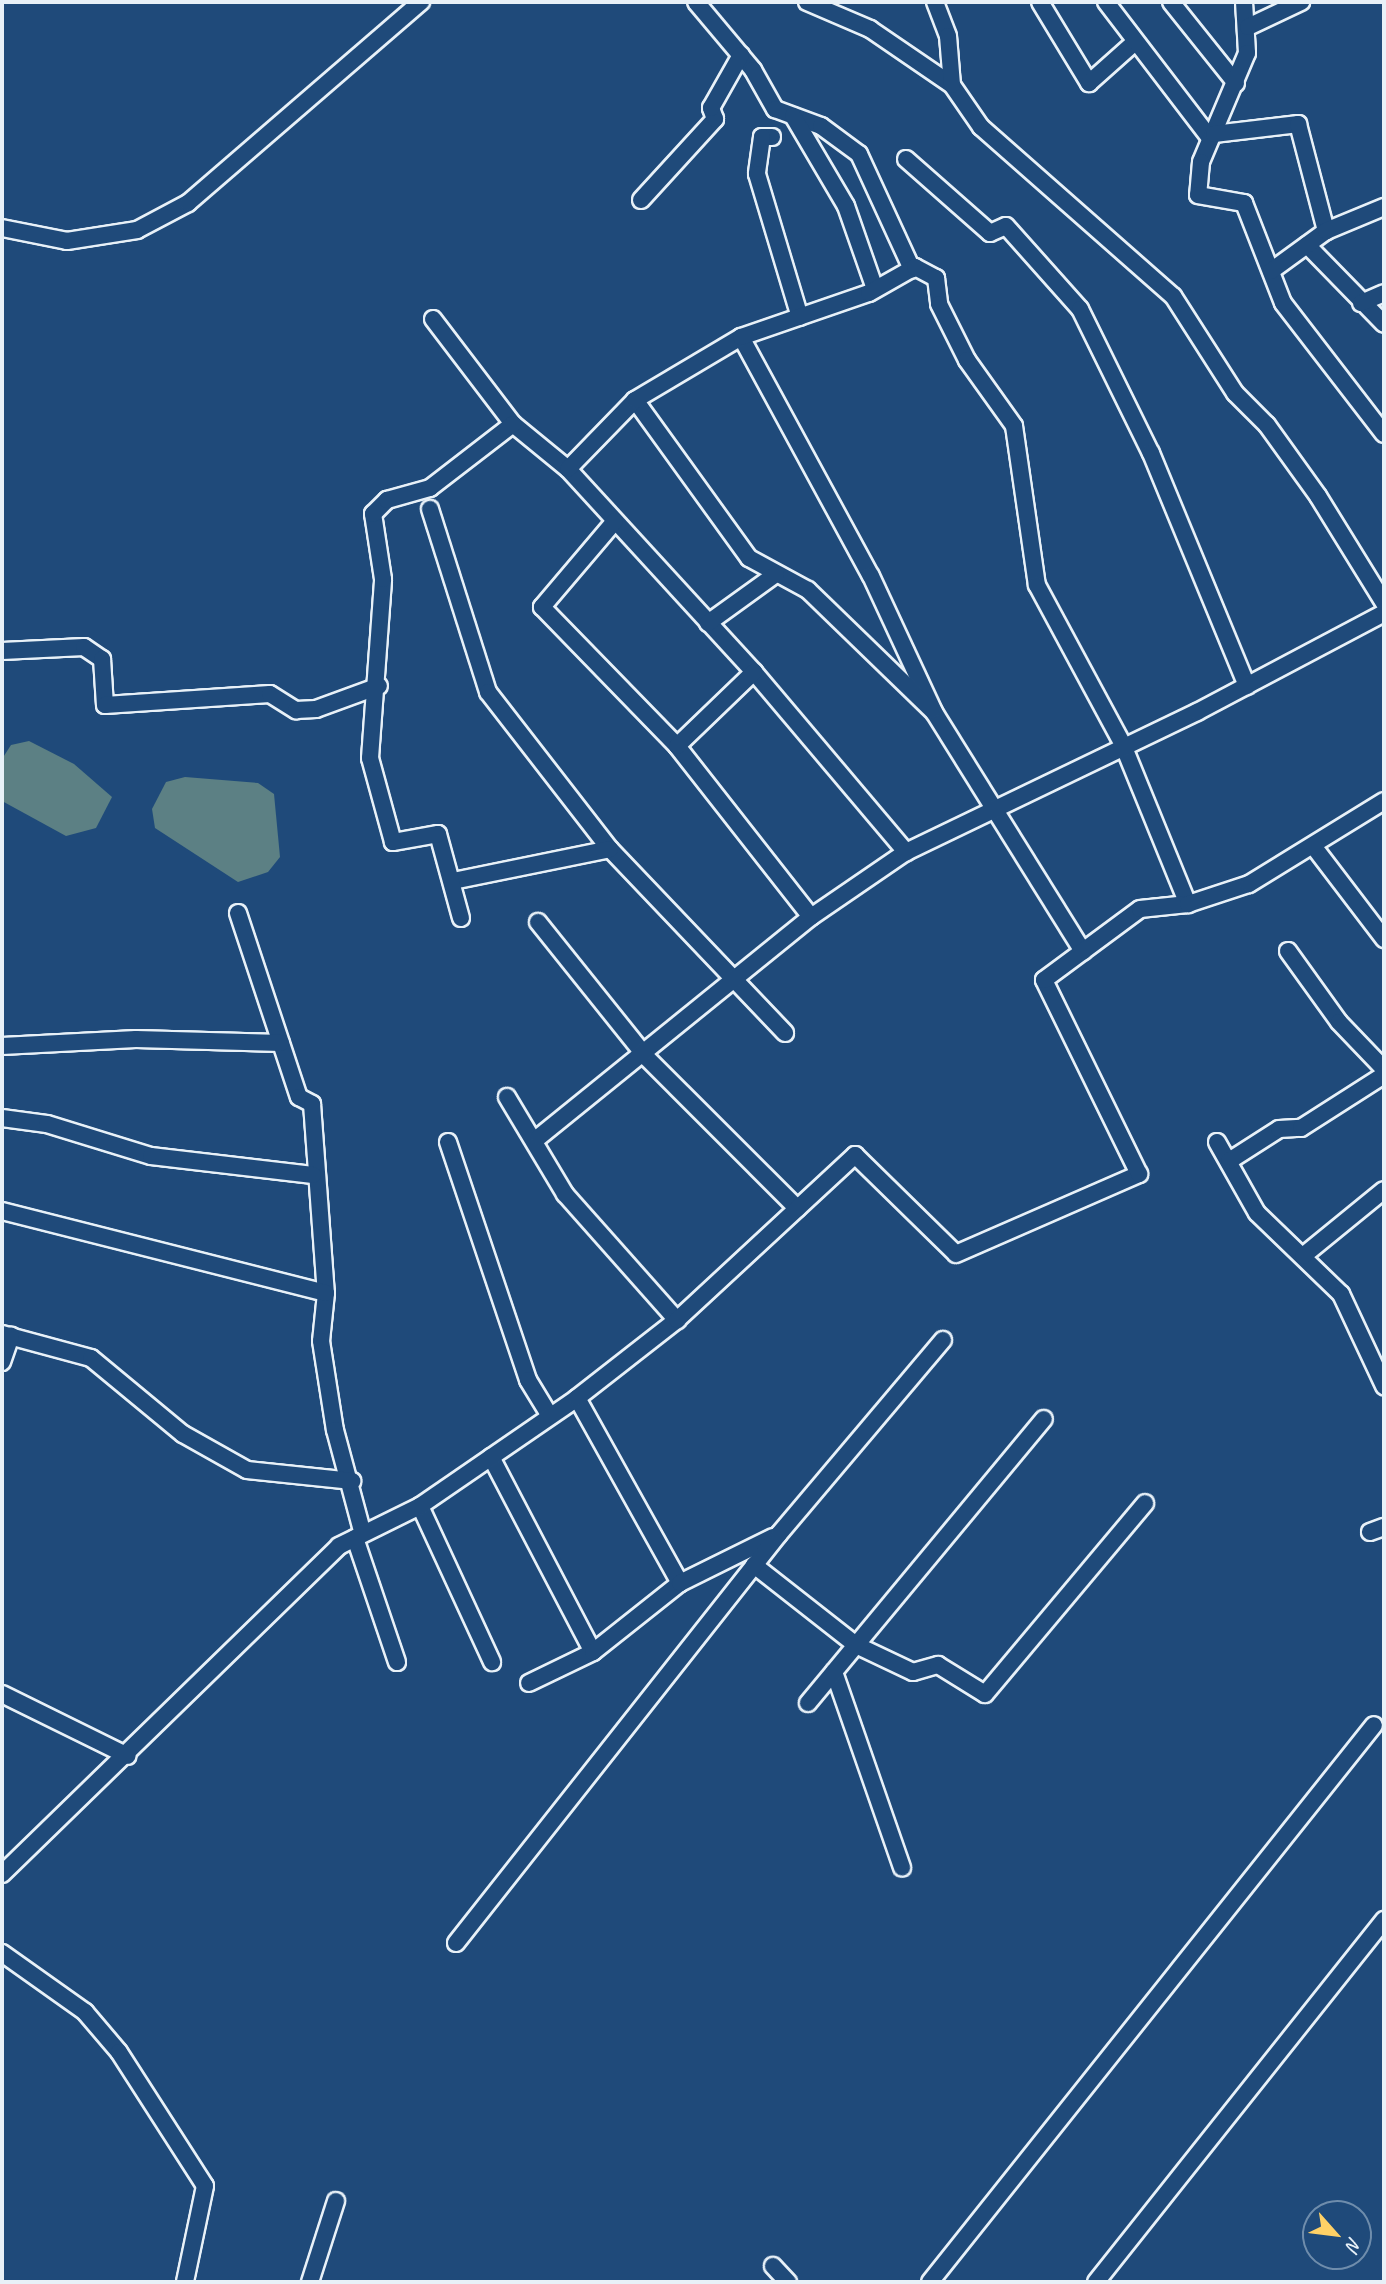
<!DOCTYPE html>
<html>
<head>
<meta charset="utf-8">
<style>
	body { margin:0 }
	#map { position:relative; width:1386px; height:2284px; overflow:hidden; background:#1f4a7a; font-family:Caveat,sans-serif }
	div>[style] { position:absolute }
	.green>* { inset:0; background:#5c8084 }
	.roads { filter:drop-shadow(2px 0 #e8f1f8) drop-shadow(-2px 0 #e8f1f8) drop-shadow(0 2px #e8f1f8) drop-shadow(0 -2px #e8f1f8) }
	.minor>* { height:16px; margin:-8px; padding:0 8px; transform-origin:8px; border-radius:8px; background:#1f4a7a }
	span { translate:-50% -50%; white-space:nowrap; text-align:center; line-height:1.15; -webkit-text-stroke:7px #1f4a7a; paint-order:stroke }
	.frame { position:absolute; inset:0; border:4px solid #e8f1f8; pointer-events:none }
	.north { position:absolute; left:1302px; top:2200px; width:70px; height:70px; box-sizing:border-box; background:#1f4a7a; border:2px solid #6f8dac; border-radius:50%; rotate:118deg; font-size:19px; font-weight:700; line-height:28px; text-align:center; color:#e8f1f8 }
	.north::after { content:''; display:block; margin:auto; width:24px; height:32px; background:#ffd166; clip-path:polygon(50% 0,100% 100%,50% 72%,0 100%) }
</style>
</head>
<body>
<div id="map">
	<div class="green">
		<div style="clip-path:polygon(29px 741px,74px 764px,112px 797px,96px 828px,66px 836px,2px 801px,2px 759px,11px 745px)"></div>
		<div style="clip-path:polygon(185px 777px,258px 783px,274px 794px,280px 857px,268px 872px,238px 882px,155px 828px,152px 809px,166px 782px)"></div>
	</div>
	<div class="roads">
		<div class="minor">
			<div style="left:696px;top:2px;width:89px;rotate:50deg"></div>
			<div style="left:753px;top:70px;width:45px;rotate:60.6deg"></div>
			<div style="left:775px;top:109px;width:49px;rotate:20.3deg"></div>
			<div style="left:821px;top:126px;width:47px;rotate:36.4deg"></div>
			<div style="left:859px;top:154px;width:127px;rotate:65.3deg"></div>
			<div style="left:807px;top:2px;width:69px;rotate:23.2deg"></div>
			<div style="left:870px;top:29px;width:99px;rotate:34.3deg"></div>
			<div style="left:952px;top:85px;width:51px;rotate:55.4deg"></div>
			<div style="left:981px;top:127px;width:256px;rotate:41.4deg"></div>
			<div style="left:1173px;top:296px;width:115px;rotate:57.4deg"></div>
			<div style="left:1235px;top:393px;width:45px;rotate:45deg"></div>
			<div style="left:1267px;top:425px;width:87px;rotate:54.3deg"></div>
			<div style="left:1318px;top:496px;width:126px;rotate:58.3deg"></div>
			<div style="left:935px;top:2px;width:36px;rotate:69deg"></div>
			<div style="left:948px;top:36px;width:49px;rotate:85.3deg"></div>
			<div style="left:1040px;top:2px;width:95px;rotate:58.8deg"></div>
			<div style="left:1089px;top:83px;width:62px;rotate:-41.7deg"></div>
			<div style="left:1106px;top:2px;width:171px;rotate:52.6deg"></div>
			<div style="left:1171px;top:2px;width:104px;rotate:51.3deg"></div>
			<div style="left:1244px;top:2px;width:51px;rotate:86.6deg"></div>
			<div style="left:1247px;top:53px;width:118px;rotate:112.9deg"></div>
			<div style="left:1201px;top:162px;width:33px;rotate:95deg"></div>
			<div style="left:1198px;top:195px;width:47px;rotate:9.9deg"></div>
			<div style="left:1244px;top:203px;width:107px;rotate:68.7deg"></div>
			<div style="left:1283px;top:303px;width:165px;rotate:52.4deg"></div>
			<div style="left:1248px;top:27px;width:59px;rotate:-25.3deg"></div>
			<div style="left:793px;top:116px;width:104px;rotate:59.5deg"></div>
			<div style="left:846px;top:206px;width:88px;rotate:70.7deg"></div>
			<div style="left:1214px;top:134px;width:85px;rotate:-6.8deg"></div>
			<div style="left:1298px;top:124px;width:111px;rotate:75.3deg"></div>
			<div style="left:772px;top:137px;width:10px;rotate:180deg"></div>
			<div style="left:762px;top:137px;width:37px;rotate:98deg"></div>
			<div style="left:757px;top:174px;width:149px;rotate:73.3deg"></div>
			<div style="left:906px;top:159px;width:112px;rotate:41.4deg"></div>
			<div style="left:990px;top:233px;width:17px;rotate:-24deg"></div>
			<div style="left:1006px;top:226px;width:111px;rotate:48.3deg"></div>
			<div style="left:1080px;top:309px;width:161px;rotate:63.8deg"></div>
			<div style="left:1151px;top:453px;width:252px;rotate:67.6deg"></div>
			<div style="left:641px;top:200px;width:110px;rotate:-47.6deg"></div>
			<div style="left:715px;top:119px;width:12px;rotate:-110deg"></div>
			<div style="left:711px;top:108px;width:61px;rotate:-60.5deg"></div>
			<div style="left:2px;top:228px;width:66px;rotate:11.3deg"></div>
			<div style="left:67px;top:241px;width:71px;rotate:-8.9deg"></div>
			<div style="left:137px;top:230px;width:58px;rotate:-27.9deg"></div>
			<div style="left:188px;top:203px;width:308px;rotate:-40.8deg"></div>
			<div style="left:1307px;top:245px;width:110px;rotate:45.7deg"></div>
			<div style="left:1271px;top:271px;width:68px;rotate:-36deg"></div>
			<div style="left:1326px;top:231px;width:63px;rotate:-22.5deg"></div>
			<div style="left:1361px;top:303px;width:25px;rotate:-23deg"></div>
			<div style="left:433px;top:319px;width:132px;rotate:52.7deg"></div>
			<div style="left:513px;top:424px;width:71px;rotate:39.3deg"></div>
			<div style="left:568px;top:469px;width:275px;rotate:47.5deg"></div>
			<div style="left:754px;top:672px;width:236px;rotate:49.8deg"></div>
			<div style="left:741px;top:337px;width:272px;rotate:61.5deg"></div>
			<div style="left:871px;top:576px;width:150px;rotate:65.1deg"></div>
			<div style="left:934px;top:712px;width:282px;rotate:58.1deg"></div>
			<div style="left:635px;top:400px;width:195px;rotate:54.2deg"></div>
			<div style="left:749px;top:558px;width:67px;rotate:28.5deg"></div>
			<div style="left:808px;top:590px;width:173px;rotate:44.1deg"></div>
			<div style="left:568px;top:469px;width:96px;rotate:-45.8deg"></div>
			<div style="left:635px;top:400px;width:123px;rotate:-30.7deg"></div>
			<div style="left:741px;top:337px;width:135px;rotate:-19deg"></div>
			<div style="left:869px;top:293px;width:53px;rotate:-29.5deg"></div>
			<div style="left:915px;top:267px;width:24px;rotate:28deg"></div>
			<div style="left:936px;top:278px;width:26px;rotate:83deg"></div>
			<div style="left:939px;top:304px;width:63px;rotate:63.4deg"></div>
			<div style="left:967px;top:360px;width:81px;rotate:54.5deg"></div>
			<div style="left:1014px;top:426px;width:161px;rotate:81.8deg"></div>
			<div style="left:1037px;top:585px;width:182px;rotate:61.7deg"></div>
			<div style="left:1123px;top:745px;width:172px;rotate:67.8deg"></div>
			<div style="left:430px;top:509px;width:192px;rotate:72.4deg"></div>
			<div style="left:488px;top:692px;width:199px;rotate:52.2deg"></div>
			<div style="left:610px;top:849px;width:254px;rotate:46.4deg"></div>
			<div style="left:615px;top:521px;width:113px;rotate:130.3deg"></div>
			<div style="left:542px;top:607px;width:194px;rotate:45.8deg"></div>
			<div style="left:677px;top:746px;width:217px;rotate:51.9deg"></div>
			<div style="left:708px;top:623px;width:84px;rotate:-35.8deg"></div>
			<div style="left:2px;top:651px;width:82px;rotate:-2.8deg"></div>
			<div style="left:84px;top:647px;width:22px;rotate:34deg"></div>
			<div style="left:102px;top:659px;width:46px;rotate:86.3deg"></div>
			<div style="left:105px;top:705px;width:165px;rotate:-3.8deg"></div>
			<div style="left:270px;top:694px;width:31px;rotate:32deg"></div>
			<div style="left:296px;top:710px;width:20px;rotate:-3deg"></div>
			<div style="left:316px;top:709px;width:67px;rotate:-20.1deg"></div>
			<div style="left:677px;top:746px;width:107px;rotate:-43.9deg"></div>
			<div style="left:1314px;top:847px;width:116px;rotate:52.7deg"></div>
			<div style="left:453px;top:881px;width:160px;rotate:-11.5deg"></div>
			<div style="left:238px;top:913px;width:194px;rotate:71.7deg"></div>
			<div style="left:299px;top:1097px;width:15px;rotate:28deg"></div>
			<div style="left:312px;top:1104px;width:190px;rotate:85.8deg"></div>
			<div style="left:326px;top:1293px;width:48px;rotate:95.9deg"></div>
			<div style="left:321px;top:1341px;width:90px;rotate:81.1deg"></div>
			<div style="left:335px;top:1430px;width:105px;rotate:75deg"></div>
			<div style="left:461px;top:918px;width:87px;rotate:-105.3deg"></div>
			<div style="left:438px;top:834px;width:46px;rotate:169.9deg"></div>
			<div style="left:393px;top:842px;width:87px;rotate:-105.3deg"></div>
			<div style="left:370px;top:758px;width:179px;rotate:-85.8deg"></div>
			<div style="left:383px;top:579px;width:66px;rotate:-98.7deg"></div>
			<div style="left:373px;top:514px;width:20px;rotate:-45deg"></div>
			<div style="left:387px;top:500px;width:45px;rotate:-15.6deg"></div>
			<div style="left:430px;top:488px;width:105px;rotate:-37.6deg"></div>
			<div style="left:538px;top:922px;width:173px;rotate:51.3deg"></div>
			<div style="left:646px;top:1057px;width:214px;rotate:45deg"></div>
			<div style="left:1288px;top:951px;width:87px;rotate:54.3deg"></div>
			<div style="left:1339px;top:1022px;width:65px;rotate:46.2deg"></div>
			<div style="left:2px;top:1046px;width:134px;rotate:-3deg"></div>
			<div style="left:136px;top:1039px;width:145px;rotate:1.6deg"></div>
			<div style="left:507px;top:1097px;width:113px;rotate:59.1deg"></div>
			<div style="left:565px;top:1194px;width:169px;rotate:48.4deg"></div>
			<div style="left:2px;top:1118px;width:45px;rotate:7.6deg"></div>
			<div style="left:47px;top:1124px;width:109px;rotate:17.1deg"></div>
			<div style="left:151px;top:1156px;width:163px;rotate:6.7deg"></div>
			<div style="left:539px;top:1137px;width:350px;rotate:-39deg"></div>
			<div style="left:811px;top:917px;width:115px;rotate:-34.4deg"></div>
			<div style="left:906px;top:852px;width:323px;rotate:-25.7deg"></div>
			<div style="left:1197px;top:712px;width:212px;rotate:-27.9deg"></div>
			<div style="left:448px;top:1142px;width:251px;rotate:71.4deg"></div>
			<div style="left:528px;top:1380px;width:42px;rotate:58.6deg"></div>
			<div style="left:1217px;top:1142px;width:81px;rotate:60.6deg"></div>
			<div style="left:1257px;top:1213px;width:117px;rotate:44deg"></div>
			<div style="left:1341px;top:1294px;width:102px;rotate:64.9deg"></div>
			<div style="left:1229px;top:1161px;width:59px;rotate:-32.6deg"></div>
			<div style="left:1279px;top:1129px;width:22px;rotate:-3deg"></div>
			<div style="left:1301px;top:1128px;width:98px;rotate:-32.6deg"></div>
			<div style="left:2px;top:1211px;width:334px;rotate:14.2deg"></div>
			<div style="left:1303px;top:1256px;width:104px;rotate:-39.2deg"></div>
			<div style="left:2px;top:1334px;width:92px;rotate:15.1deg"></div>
			<div style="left:91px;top:1358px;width:119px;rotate:39.6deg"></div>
			<div style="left:183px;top:1434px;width:73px;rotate:29.4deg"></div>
			<div style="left:247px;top:1470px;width:106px;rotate:6deg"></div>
			<div style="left:2px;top:1362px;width:28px;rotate:-71deg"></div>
			<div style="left:577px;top:1398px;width:212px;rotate:60.9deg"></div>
			<div style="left:491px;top:1457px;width:220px;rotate:62.4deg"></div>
			<div style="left:593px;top:1652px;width:71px;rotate:154.2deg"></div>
			<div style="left:420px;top:1506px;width:172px;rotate:65.2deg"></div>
			<div style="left:1370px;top:1532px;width:15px;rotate:-20deg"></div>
			<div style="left:355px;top:1538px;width:131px;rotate:71.3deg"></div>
			<div style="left:754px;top:1565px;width:130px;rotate:38.1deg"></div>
			<div style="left:856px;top:1645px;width:63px;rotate:25.3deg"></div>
			<div style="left:913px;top:1672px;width:26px;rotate:-16deg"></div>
			<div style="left:938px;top:1665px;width:55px;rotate:31.7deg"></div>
			<div style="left:985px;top:1694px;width:249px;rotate:-50deg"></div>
			<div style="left:593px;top:1652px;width:111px;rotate:-38.4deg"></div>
			<div style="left:680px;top:1583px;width:104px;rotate:-26.3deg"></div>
			<div style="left:834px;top:1672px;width:207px;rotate:70.8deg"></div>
			<div style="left:2px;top:1694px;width:140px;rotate:26.2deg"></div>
			<div style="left:808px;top:1703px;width:369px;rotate:-50.3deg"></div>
			<div style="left:2px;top:1874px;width:470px;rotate:-44.2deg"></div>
			<div style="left:339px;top:1546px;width:90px;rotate:-26.3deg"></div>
			<div style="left:420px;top:1506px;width:191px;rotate:-34.5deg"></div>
			<div style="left:577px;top:1398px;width:127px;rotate:-38deg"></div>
			<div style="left:677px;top:1320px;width:243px;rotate:-42.8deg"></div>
			<div style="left:855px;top:1155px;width:141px;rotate:44.4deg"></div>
			<div style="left:956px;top:1254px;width:200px;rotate:-23.6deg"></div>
			<div style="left:1139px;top:1174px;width:216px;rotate:-116.1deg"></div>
			<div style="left:1044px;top:980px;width:119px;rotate:-36.5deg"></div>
			<div style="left:1140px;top:909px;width:48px;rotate:-5.9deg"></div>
			<div style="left:1188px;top:904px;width:64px;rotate:-18.2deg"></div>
			<div style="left:1249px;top:884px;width:158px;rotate:-31.6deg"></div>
			<div style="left:456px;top:1943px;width:521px;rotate:-51.7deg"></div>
			<div style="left:779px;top:1534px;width:254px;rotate:-49.8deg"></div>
			<div style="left:2px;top:1953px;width:102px;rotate:35.4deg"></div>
			<div style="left:85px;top:2012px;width:52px;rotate:49.6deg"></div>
			<div style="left:119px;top:2052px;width:159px;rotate:57.3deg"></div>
			<div style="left:205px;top:2186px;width:98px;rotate:101.8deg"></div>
			<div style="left:773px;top:2266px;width:22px;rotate:47deg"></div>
			<div style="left:310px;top:2282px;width:85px;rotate:-72.2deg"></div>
			<div style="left:930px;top:2282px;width:712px;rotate:-51.44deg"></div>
			<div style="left:1096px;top:2282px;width:463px;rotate:-51.5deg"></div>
		</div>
	</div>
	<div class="frame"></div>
	<div class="north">N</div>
</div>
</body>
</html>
